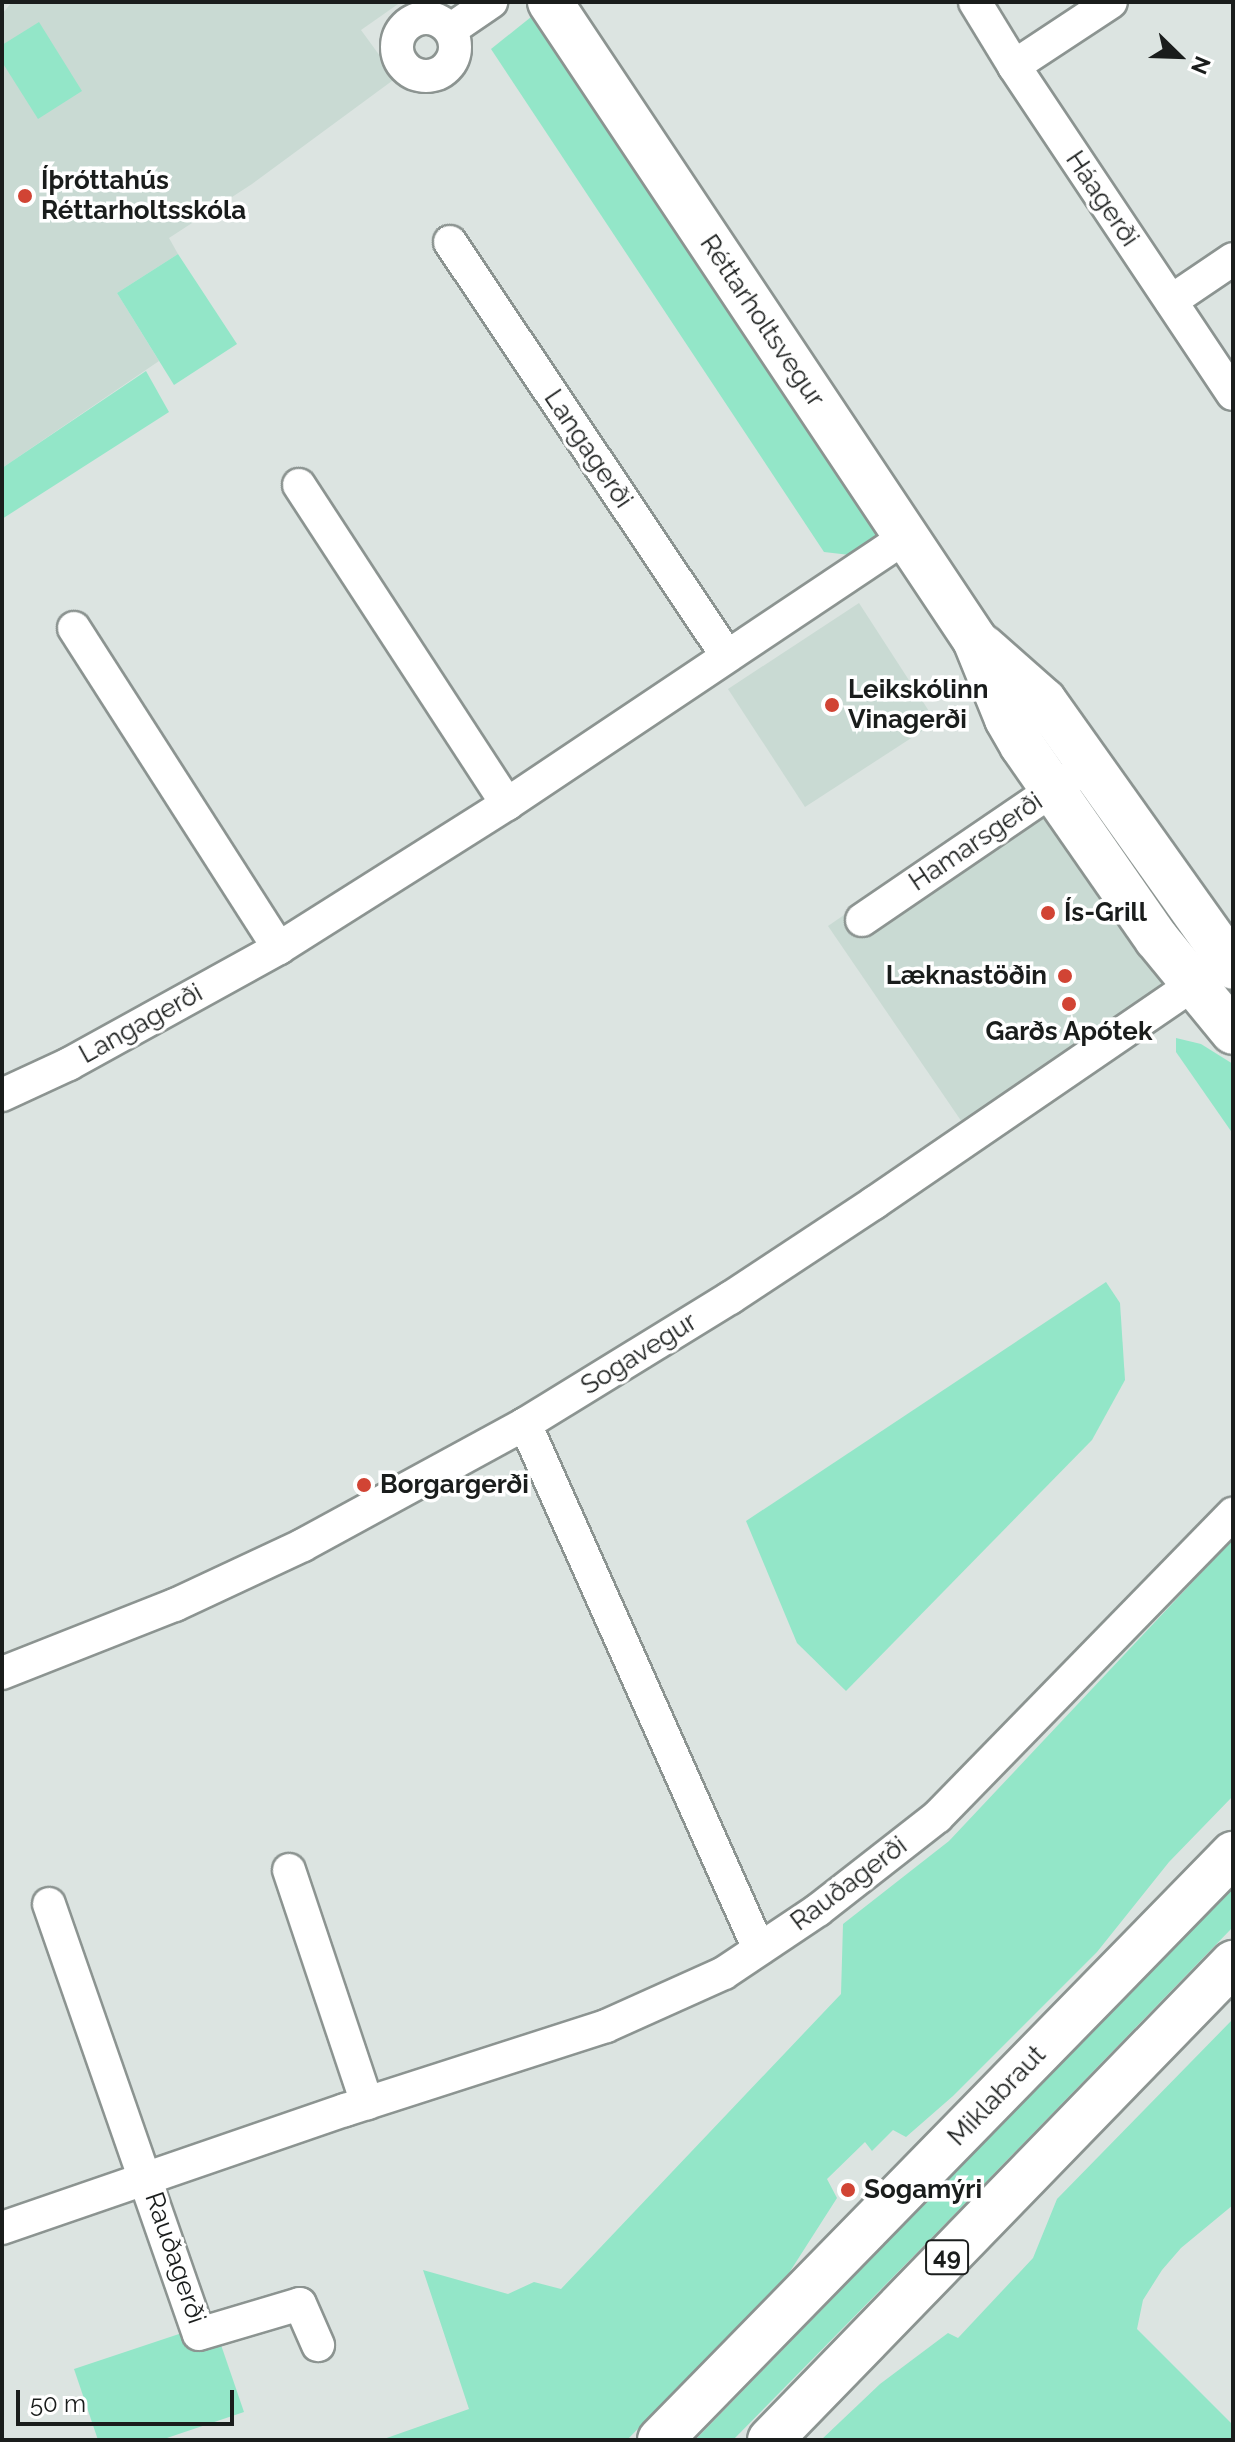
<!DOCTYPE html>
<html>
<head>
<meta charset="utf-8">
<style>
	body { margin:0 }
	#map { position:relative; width:1235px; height:2442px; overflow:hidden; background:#dce4e1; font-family:Raleway,sans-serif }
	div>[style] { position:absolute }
	.built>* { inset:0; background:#c9dad3 }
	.green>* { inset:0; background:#93e6c8 }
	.roads { filter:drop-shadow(2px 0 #8c9491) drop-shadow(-2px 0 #8c9491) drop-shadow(0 2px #8c9491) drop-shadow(0 -2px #8c9491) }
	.street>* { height:32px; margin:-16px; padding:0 16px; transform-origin:16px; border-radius:16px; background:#fff }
	.street>.ring { margin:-16px; padding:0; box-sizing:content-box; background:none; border:32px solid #fff; border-radius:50% }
	.secondary>* { height:44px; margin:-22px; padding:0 22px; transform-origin:22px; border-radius:22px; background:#fff }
	.highway>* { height:44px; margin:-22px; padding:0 22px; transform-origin:22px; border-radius:22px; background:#fff }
	.dots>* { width:22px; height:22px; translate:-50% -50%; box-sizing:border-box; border:4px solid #fff; border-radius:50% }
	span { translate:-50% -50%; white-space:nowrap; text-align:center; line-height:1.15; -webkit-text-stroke:7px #fff; paint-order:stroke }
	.shield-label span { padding:2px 6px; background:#fff; border:2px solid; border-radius:6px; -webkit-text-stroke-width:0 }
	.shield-label { font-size:24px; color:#1a1d1c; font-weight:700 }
	.poi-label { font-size:26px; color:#1a1d1c; font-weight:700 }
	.left { translate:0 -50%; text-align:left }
	.right { translate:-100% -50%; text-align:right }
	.street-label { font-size:26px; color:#1a1d1c }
	.frame { position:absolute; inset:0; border:4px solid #1a1d1c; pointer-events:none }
	.north { position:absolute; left:1139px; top:16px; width:80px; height:80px; -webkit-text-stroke:6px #fff; paint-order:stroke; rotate:113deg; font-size:22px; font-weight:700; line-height:32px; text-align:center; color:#1a1d1c }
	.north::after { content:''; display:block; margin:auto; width:28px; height:36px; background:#1a1d1c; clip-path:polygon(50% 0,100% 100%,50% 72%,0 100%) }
	.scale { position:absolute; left:16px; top:2390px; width:218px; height:36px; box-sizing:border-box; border:4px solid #1a1d1c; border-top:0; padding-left:10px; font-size:24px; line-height:28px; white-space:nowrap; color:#1a1d1c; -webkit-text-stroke:6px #fff; paint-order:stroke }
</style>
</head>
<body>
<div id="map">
	<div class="built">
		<div style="clip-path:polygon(12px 2px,401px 2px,361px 30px,396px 78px,252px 184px,169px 238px,178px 254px,117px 293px,159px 361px,2px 468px,2px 14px)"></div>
		<div style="clip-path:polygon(859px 603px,936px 722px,805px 807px,728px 689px)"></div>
		<div style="clip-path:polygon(1068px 761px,1206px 963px,966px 1128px,828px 926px)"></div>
	</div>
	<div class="green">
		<div style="clip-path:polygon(536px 13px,878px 537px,850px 555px,824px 552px,491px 49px)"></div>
		<div style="clip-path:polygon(39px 22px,82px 91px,38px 119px,2px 62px,2px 45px)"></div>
		<div style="clip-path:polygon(178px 254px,237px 344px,174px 385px,117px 293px)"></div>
		<div style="clip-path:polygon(146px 371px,169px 412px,2px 519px,2px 468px)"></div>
		<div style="clip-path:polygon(1176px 1038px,1201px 1044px,1233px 1064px,1233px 1134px,1176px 1052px)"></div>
		<div style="clip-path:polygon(1106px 1282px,1120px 1303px,1125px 1380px,1092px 1440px,846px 1691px,797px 1643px,746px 1521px)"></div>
		<div style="clip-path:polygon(1233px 1539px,1233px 1796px,1169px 1862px,1097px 1952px,953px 2096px,906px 2137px,893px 2130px,872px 2151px,865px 2142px,827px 2179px,837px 2198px,789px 2273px,627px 2440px,381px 2440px,469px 2409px,423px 2270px,508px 2294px,534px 2282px,561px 2289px,841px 1994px,843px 1924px,949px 1841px)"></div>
		<div style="clip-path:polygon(1233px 1887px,1233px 1927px,950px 2219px,733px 2440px,695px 2440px)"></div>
		<div style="clip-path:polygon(1233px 2019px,1233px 2205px,1181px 2248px,1162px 2270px,1143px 2300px,1137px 2329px,1233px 2425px,1233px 2440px,821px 2440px,880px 2384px,948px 2333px,958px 2338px,1033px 2258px,1057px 2199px)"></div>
		<div style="clip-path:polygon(188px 2331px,219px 2339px,244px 2412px,161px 2440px,98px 2440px,74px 2369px)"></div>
	</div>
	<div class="roads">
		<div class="street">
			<div style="left:975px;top:2px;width:75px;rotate:58.6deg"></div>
			<div style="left:1014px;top:66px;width:394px;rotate:56.3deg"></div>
			<div class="ring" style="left:397px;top:18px;width:26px;height:26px"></div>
			<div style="left:450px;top:30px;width:50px;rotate:-34.3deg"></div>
			<div style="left:1014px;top:66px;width:116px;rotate:-33.4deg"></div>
			<div style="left:450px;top:242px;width:498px;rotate:56.2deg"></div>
			<div style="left:1171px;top:301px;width:75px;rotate:-34.1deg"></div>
			<div style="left:299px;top:485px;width:381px;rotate:56.9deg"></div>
			<div style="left:74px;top:628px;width:380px;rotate:57.4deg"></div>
			<div style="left:862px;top:920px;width:252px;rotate:-34.3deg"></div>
			<div style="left:2px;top:1095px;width:74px;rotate:-24.8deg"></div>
			<div style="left:69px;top:1064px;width:240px;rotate:-28.9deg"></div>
			<div style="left:279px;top:948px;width:270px;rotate:-32.3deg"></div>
			<div style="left:507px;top:804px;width:480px;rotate:-33.8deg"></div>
			<div style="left:525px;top:1424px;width:575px;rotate:65.98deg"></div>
			<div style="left:2px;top:1673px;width:186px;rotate:-21.5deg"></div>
			<div style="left:175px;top:1605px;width:141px;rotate:-25.1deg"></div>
			<div style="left:303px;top:1545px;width:253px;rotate:-28.6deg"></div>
			<div style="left:525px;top:1424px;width:241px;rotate:-31.6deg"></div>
			<div style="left:730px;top:1298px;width:173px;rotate:-33.4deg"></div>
			<div style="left:874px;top:1203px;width:407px;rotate:-34.4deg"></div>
			<div style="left:289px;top:1870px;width:246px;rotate:71.5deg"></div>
			<div style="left:49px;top:1904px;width:455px;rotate:70.8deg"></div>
			<div style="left:199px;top:2334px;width:105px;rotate:-16.5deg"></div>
			<div style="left:300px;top:2304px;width:45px;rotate:66.3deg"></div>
			<div style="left:2px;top:2228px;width:363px;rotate:-19deg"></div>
			<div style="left:345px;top:2110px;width:274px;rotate:-17.8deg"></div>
			<div style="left:606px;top:2026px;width:129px;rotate:-24.2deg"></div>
			<div style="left:724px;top:1973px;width:113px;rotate:-33.8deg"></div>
			<div style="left:818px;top:1910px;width:151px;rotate:-38deg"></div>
			<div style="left:937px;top:1817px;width:424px;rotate:-45.7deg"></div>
		</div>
		<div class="secondary">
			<div style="left:550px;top:2px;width:767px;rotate:56.33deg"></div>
			<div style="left:975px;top:640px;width:85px;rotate:67.9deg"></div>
			<div style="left:1007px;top:719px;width:30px;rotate:60deg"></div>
			<div style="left:1022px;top:745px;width:236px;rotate:55.2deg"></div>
			<div style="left:1157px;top:939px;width:120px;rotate:50.7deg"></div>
			<div style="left:983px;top:647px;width:81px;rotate:41.5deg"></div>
			<div style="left:1044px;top:701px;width:326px;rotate:54.6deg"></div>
		</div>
		<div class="highway">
			<div style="left:660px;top:2440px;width:820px;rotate:-45.64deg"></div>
			<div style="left:770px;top:2440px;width:665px;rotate:-45.85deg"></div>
		</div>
	</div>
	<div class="dots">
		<div style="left:25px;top:196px;background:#d14434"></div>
		<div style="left:832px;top:705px;background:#d14434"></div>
		<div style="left:1048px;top:913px;background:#d14434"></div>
		<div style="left:1065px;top:976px;background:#d14434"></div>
		<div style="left:1069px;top:1004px;background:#d14434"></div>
		<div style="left:364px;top:1485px;background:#d14434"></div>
		<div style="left:848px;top:2190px;background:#d14434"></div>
	</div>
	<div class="shield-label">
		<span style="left:947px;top:2257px">49</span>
	</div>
	<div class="poi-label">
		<span class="left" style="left:41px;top:196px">Íþróttahús<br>Réttarholtsskóla</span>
		<span class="left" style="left:848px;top:705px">Leikskólinn<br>Vinagerði</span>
		<span class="left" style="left:1064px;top:913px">Ís-Grill</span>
		<span class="right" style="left:1047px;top:976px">Læknastöðin</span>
		<span style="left:1069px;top:1032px">Garðs Apótek</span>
		<span class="left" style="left:380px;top:1485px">Borgargerði</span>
		<span class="left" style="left:864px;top:2190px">Sogamýri</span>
	</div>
	<div class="street-label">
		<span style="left:1102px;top:199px;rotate:56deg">Háagerði</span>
		<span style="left:762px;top:321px;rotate:56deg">Réttarholtsvegur</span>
		<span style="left:588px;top:449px;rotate:56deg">Langagerði</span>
		<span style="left:976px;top:842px;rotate:-34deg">Hamarsgerði</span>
		<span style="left:141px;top:1024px;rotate:-29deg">Langagerði</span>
		<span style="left:639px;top:1354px;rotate:-32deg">Sogavegur</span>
		<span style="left:849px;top:1884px;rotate:-37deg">Rauðagerði</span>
		<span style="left:997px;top:2096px;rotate:-46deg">Miklabraut</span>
		<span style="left:175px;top:2258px;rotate:71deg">Rauðagerði</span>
	</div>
	<div class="frame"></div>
	<div class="north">N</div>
	<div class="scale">50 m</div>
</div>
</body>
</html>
